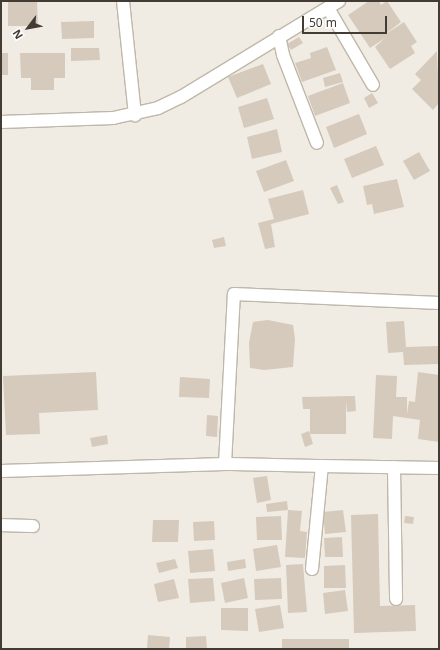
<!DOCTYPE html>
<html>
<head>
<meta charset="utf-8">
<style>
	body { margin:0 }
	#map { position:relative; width:440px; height:650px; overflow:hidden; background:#f1ece3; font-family:"Noto Sans",sans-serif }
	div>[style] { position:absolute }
	.building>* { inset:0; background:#d5cabc }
	.roads { filter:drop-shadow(1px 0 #bfb7a9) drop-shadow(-1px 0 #bfb7a9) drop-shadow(0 1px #bfb7a9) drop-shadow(0 -1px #bfb7a9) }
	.minor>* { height:12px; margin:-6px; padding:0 6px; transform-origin:6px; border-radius:6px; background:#fff }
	span { translate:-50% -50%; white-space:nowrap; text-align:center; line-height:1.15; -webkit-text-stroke:4px #fff; paint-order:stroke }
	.frame { position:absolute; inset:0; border:2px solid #433c34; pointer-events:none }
	.north { position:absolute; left:8px; top:8px; width:40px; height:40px; -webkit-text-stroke:3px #fff; paint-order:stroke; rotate:238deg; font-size:11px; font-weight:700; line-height:16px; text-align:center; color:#433c34 }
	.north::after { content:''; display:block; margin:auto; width:14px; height:18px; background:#433c34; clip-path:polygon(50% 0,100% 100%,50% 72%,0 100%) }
	.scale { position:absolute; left:302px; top:16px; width:85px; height:18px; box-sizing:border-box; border:2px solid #433c34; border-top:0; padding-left:5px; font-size:12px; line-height:14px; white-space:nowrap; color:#433c34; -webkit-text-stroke:3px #fff; paint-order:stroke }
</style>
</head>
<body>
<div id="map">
	<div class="building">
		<div style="clip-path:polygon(8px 1px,37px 1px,38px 26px,8px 26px)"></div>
		<div style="clip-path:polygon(369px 1px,379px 1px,381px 5px,387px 1px,401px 22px,383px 36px,404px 22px,417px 42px,411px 46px,415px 53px,390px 69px,375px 47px,385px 38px,370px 48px,348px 15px)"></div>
		<div style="clip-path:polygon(94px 21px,94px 38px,62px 39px,61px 22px)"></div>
		<div style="clip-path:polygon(299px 37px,303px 43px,291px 50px,287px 44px)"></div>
		<div style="clip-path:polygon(327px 47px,336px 70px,302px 82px,295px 63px,311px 58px,310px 53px)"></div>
		<div style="clip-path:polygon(71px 48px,99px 48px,100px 60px,71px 61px)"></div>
		<div style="clip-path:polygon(437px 51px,439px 103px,433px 110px,412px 89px,421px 80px,415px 74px)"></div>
		<div style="clip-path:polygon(1px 53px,8px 53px,8px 75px,1px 75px)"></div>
		<div style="clip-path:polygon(20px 53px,65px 53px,65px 78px,54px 78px,54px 90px,31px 90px,31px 78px,21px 78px)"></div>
		<div style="clip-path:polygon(263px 64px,271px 84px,237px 98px,228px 77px)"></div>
		<div style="clip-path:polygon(340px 73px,343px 82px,325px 87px,323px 78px)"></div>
		<div style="clip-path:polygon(343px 83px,350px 103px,315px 116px,308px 96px)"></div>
		<div style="clip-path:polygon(372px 93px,378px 103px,369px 108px,364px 98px)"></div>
		<div style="clip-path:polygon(267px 98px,274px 119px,244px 128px,238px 107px)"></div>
		<div style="clip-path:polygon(359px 114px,367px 134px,334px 148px,326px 127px)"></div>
		<div style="clip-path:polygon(277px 129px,282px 152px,252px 159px,247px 137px)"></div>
		<div style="clip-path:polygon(376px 146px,384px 165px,352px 178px,344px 159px)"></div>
		<div style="clip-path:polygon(419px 152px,430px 171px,414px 180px,403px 161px)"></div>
		<div style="clip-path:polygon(286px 160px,294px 181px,264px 192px,256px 171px)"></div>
		<div style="clip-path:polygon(397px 179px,404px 207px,374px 214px,372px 204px,367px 205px,363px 186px)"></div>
		<div style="clip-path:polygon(337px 185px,344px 202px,338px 204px,330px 188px)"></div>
		<div style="clip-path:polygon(303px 190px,309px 214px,271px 224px,275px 247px,265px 249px,258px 223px,274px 219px,268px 199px)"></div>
		<div style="clip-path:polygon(224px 237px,226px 246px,214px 248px,212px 240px)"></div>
		<div style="clip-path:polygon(268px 320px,293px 325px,295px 339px,293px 367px,264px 370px,250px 368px,249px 343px,253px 322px)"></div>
		<div style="clip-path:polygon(404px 321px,406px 347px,439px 346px,439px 364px,404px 365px,403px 352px,388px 353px,386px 322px)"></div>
		<div style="clip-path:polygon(96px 372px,98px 410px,39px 413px,40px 434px,6px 435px,3px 376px)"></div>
		<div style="clip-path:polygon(418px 372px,439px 375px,439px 442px,418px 439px,420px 420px,393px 416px,392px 439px,373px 438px,376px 375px,397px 376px,396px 397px,407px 397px,407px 414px,409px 401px,415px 402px)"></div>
		<div style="clip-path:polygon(180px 377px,210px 379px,209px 398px,179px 397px)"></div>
		<div style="clip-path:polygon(355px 396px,356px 411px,347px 412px,346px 400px,346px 434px,310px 434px,310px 409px,303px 409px,302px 397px)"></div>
		<div style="clip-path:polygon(207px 415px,218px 416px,217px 437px,206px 436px)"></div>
		<div style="clip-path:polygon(309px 431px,313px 444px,305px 447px,301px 434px)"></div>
		<div style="clip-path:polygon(107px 435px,108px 444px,92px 447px,90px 438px)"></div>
		<div style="clip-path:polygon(267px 476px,271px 500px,257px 503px,253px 478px)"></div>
		<div style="clip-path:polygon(287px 501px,288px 510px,267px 512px,266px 504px)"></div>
		<div style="clip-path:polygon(288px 510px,302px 511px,300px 531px,307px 532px,305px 558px,285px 557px)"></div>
		<div style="clip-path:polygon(343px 510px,346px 532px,325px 534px,323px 512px)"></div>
		<div style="clip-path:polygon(378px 514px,380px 606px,415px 605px,416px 631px,354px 633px,351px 515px)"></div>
		<div style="clip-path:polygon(281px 516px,282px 540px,257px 540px,256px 517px)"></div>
		<div style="clip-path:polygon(405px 516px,414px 517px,413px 524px,404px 523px)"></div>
		<div style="clip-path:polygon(153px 520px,179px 520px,178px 542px,152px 542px)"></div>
		<div style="clip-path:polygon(214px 521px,215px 540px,194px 541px,193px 522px)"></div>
		<div style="clip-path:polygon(342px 537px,343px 557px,325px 557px,324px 538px)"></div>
		<div style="clip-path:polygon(277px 545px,281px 567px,256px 571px,253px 549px)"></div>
		<div style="clip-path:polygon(213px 549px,215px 571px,190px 573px,188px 551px)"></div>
		<div style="clip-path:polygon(175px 559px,178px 568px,159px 573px,156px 563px)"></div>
		<div style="clip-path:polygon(245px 559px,246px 568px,228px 571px,227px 562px)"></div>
		<div style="clip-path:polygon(303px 564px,307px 612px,288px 613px,286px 565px)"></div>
		<div style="clip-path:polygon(345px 565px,346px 588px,324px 588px,324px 566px)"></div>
		<div style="clip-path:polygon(213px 578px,215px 601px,190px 603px,188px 579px)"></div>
		<div style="clip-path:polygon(244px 578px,248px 598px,225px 603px,221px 583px)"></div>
		<div style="clip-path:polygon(281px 578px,282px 599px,255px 600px,254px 579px)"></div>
		<div style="clip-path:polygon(174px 579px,179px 598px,158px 602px,154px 584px)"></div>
		<div style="clip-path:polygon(345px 590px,348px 611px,325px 614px,323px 593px)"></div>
		<div style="clip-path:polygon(280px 605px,284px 628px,259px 632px,255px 609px)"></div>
		<div style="clip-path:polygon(221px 608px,248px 608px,248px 631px,221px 630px)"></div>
		<div style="clip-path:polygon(148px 635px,170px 637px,169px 649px,147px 649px)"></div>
		<div style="clip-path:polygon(206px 636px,207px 649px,186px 649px,186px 637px)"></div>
		<div style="clip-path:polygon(282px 639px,349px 639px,349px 649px,282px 649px)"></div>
	</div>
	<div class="roads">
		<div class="minor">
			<div style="left:123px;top:1px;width:115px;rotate:84deg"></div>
			<div style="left:328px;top:8px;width:89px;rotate:59.7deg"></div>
			<div style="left:279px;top:36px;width:19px;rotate:78deg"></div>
			<div style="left:283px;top:55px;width:94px;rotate:68.9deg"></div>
			<div style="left:1px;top:122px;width:112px;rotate:-2deg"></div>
			<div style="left:113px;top:118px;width:46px;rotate:-12.5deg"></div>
			<div style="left:158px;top:108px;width:25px;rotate:-26deg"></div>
			<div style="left:181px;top:97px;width:185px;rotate:-31.3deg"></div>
			<div style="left:322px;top:466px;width:97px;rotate:-178.8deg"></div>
			<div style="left:225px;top:464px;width:170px;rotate:-87deg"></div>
			<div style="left:234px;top:294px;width:205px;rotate:2.5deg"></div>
			<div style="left:394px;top:467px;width:132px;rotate:89.1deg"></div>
			<div style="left:1px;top:471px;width:224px;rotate:-1.8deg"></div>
			<div style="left:1px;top:525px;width:32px;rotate:2deg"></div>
			<div style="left:312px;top:569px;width:103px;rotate:-84.5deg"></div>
			<div style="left:322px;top:466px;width:117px;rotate:1deg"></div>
		</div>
	</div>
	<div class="frame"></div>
	<div class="north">N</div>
	<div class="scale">50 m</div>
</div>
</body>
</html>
